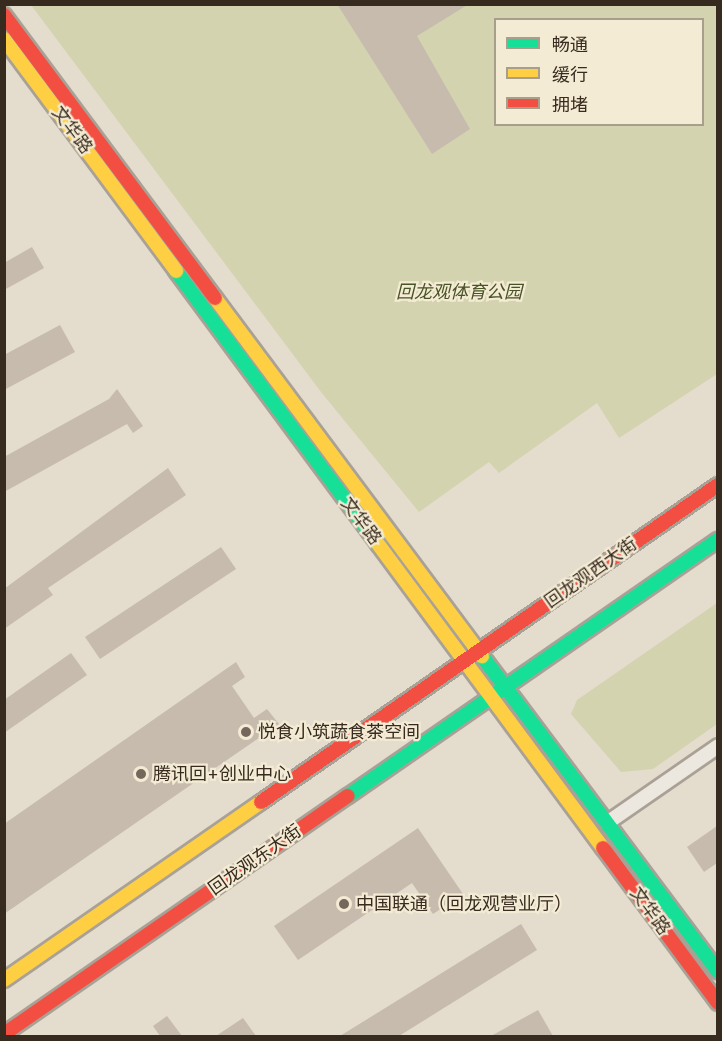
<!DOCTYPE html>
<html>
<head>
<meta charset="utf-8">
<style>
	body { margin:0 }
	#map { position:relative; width:722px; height:1041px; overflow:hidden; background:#e4dccd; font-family:Merriweather,"Noto Sans SC",serif }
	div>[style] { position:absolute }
	.green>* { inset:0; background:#d3d3b0 }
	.building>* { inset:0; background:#c7bbae }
	.roads { filter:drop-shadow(2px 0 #a9a196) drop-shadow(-2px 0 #a9a196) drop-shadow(0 2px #a9a196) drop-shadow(0 -2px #a9a196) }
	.street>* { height:14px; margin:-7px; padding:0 7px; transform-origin:7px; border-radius:7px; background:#ece8df }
	.fast>* { height:14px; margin:-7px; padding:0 7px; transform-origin:7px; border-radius:7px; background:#16e098 }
	.slow>* { height:14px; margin:-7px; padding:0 7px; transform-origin:7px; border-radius:7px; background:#ffcf43 }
	.jam>* { height:14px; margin:-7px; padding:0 7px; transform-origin:7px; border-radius:7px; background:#f24e42 }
	.dots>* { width:16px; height:16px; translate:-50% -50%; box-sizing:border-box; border:3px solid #f4ebd4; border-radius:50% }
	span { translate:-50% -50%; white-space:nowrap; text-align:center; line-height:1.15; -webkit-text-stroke:4.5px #f4ebd4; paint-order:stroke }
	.street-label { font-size:18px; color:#372a1f }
	.park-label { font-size:18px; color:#485326; font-style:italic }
	.poi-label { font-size:18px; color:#372a1f }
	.left { translate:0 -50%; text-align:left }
	.frame { position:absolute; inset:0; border:6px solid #372a1f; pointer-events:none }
	.legend { position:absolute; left:494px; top:18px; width:210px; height:108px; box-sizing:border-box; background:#f4ebd4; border:2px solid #a89e8c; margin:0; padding:8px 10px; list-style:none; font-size:18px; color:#372a1f }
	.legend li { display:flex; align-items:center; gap:12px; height:30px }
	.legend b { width:30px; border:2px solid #a89e8c }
</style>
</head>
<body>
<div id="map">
	<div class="green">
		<div style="clip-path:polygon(evenodd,31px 5px,717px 5px,717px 374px,619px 438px,597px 403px,499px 473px,489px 462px,419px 512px,321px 392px,31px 5px,496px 20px,702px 20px,702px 124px,496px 124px,496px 20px)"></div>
		<div style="clip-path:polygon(717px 603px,717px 724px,653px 769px,621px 772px,571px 714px,577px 700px)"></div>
	</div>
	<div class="building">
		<div style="clip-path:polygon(337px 4px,469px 4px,417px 36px,470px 129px,432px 154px)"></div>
		<div style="clip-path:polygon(32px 247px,44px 268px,4px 290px,4px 263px)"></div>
		<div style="clip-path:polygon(60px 325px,75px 352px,4px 390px,4px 355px)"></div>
		<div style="clip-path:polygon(117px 389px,143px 426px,133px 433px,127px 424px,4px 492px,4px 457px,109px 399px)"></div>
		<div style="clip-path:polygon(168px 468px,186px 495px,48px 588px,53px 595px,4px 629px,4px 589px)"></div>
		<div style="clip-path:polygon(221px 547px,236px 569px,100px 659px,85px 637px)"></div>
		<div style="clip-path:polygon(71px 653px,87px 675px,4px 733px,4px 700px)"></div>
		<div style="clip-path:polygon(236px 662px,245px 677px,232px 686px,254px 718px,267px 709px,279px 724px,4px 914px,4px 824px)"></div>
		<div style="clip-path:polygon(717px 826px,717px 863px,704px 872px,687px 847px)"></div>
		<div style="clip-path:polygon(418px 828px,463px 894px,433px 914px,412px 883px,298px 960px,274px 926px)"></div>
		<div style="clip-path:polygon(521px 924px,537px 950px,399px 1036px,340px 1036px)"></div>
		<div style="clip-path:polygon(538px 1010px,553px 1036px,491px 1036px)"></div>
		<div style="clip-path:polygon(167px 1016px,182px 1036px,160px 1036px,153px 1026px)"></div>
		<div style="clip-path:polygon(243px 1018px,256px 1036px,216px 1036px)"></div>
	</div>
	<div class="roads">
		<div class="street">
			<div style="left:607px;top:823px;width:135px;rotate:-34.7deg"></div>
		</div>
		<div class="fast">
			<div style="left:176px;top:271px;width:340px;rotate:53.5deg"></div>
			<div style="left:482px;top:656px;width:394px;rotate:53.2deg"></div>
			<div style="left:348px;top:796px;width:450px;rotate:-34.7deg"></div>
		</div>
		<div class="slow">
			<div style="left:4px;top:39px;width:289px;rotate:53.4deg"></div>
			<div style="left:215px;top:298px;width:447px;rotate:53.3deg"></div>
			<div style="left:378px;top:544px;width:378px;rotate:53.5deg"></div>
			<div style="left:4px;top:980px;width:313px;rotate:-34.7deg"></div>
		</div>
		<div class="jam">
			<div style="left:4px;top:15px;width:353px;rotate:53.3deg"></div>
			<div style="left:261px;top:802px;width:556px;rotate:-34.75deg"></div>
			<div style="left:603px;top:848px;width:193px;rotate:53.4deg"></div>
			<div style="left:4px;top:1034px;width:418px;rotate:-34.7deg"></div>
		</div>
	</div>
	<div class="dots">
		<div style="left:246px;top:732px;background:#74685c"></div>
		<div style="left:141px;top:774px;background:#74685c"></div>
		<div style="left:344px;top:904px;background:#74685c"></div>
	</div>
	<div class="street-label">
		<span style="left:72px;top:130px;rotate:53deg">文华路</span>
		<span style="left:361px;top:521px;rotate:53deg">文华路</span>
		<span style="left:591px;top:573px;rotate:-35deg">回龙观西大街</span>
		<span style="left:255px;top:860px;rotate:-35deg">回龙观东大街</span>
		<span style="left:650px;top:911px;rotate:54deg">文华路</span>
	</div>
	<div class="park-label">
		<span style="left:459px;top:292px">回龙观体育公园</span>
	</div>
	<div class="poi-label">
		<span class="left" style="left:258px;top:732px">悦食小筑蔬食茶空间</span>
		<span class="left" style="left:153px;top:774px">腾讯回+创业中心</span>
		<span class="left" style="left:356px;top:904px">中国联通（回龙观营业厅）</span>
	</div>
	<div class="frame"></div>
	<ul class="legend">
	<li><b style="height:8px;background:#16e098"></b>畅通</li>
	<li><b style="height:8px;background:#ffcf43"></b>缓行</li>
	<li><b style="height:8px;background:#f24e42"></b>拥堵</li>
	</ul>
</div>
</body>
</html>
